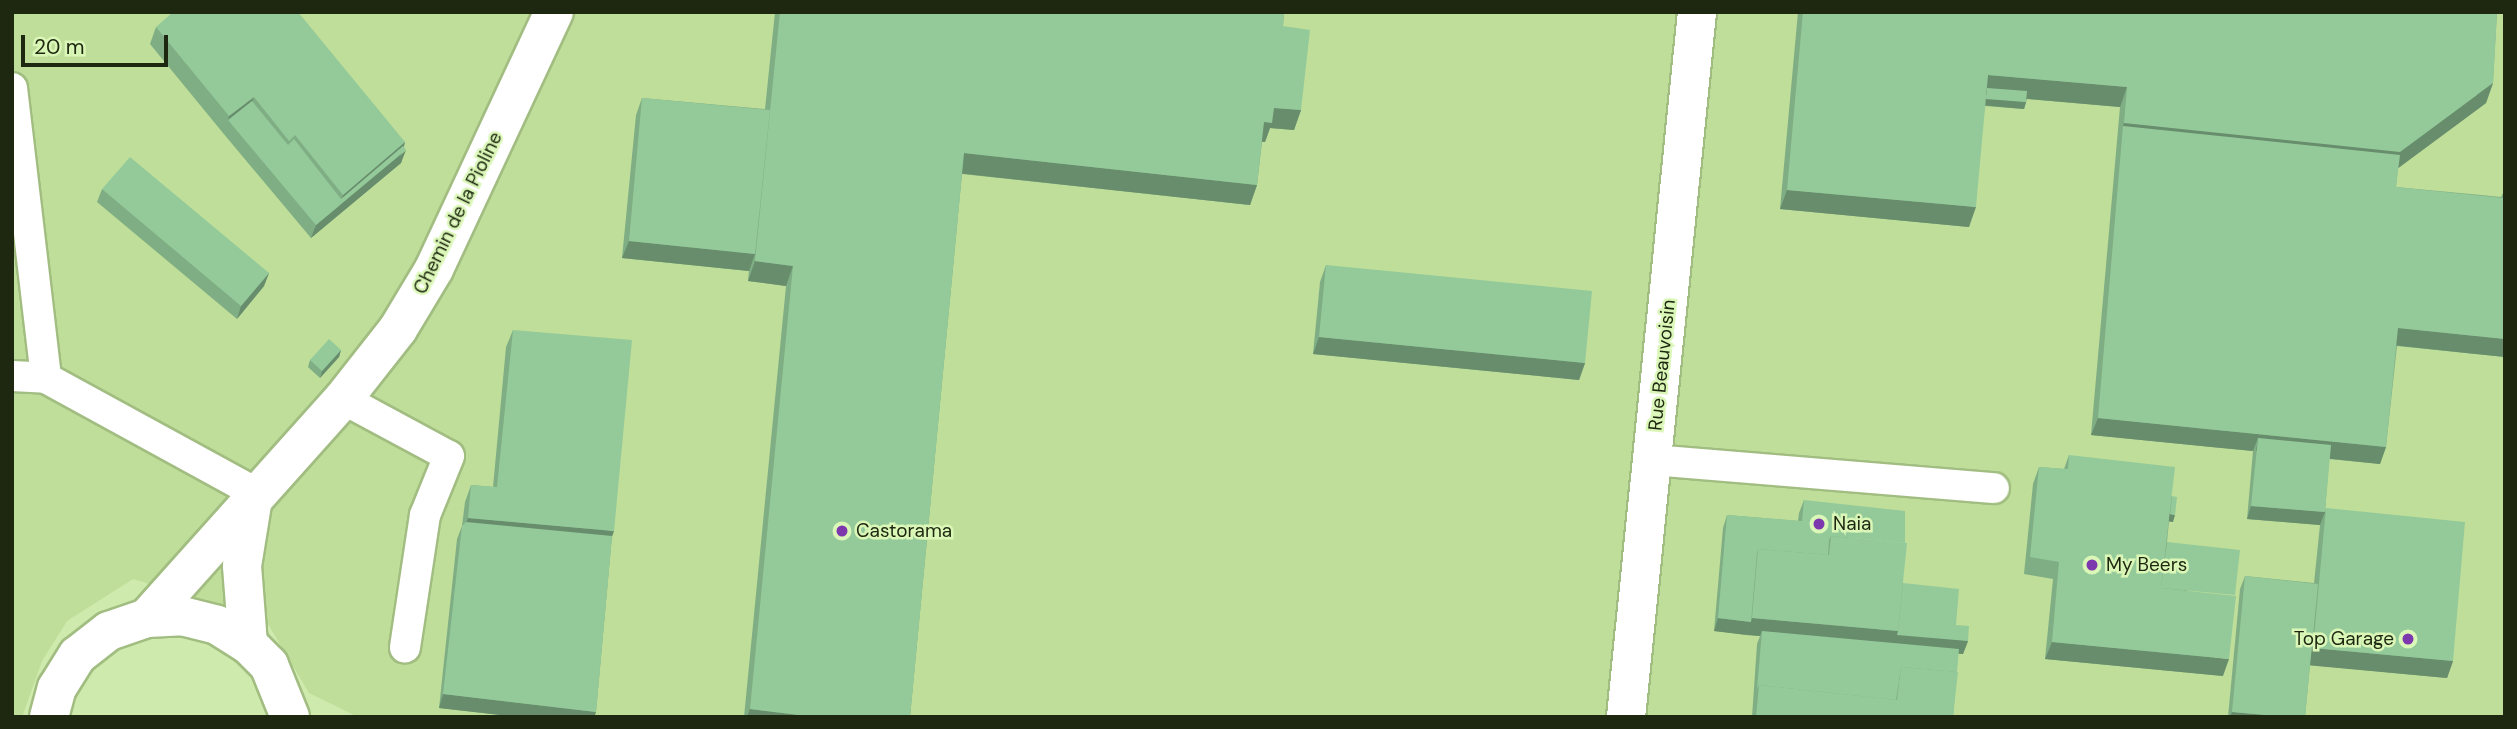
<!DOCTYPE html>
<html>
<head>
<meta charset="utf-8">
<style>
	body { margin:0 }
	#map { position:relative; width:2517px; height:729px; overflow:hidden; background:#ceeaac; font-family:"DM Sans",sans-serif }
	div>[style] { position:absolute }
	.built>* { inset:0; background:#bfde99 }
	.roads { filter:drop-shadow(2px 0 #a2bd81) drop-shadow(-2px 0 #a2bd81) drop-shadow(0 2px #a2bd81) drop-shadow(0 -2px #a2bd81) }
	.lane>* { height:30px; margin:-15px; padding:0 15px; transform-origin:15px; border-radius:15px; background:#fff }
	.street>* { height:38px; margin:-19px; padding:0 19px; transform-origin:19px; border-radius:19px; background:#fff }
	.secondary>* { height:38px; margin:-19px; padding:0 19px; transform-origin:19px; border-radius:19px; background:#fff }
	.wall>* { inset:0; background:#7fae84 }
	.shaded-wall>* { inset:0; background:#688d6c }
	.building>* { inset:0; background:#94ca9a }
	.dots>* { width:19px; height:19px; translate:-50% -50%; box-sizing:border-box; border:4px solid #dbf7b8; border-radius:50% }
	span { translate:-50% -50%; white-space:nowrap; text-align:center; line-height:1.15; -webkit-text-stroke:5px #dbf7b8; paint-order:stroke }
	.street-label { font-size:19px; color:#1e2810 }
	.poi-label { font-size:19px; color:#1e2810 }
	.left { translate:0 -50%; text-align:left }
	.right { translate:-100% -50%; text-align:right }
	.frame { position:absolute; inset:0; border:14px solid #1e2810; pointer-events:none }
	.scale { position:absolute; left:21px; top:35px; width:147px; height:32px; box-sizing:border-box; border:4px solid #1e2810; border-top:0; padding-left:9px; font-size:21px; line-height:24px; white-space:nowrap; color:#1e2810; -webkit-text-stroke:5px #dbf7b8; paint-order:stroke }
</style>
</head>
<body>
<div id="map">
	<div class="built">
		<div style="clip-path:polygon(12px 12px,2505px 12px,2505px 717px,358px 717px,309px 693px,265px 619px,133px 579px,67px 621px,42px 661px,22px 717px,12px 717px)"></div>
	</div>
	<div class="roads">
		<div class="lane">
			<div style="left:12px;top:88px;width:292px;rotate:83.3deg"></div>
			<div style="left:12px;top:376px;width:34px;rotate:3deg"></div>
			<div style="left:46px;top:378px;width:237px;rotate:28.7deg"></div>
			<div style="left:343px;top:399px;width:120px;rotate:28.3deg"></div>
			<div style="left:449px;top:456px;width:64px;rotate:112.1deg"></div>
			<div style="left:425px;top:515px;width:134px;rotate:98.6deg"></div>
			<div style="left:1652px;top:460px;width:343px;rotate:4.7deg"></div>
		</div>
		<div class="street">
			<div style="left:147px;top:618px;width:294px;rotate:-48.2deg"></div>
			<div style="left:343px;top:399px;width:89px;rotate:-51.8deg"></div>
			<div style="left:398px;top:329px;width:70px;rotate:-59deg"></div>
			<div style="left:434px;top:269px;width:284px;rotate:-65deg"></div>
			<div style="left:248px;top:644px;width:78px;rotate:-94.4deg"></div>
			<div style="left:242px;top:566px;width:75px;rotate:-80.8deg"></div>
			<div style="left:1626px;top:717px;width:709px;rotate:-84.25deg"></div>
		</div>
		<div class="secondary">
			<div style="left:49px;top:717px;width:30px;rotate:-75deg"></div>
			<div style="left:57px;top:688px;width:39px;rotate:-58deg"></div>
			<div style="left:78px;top:655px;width:39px;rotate:-38deg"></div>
			<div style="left:109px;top:631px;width:40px;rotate:-18.9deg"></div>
			<div style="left:147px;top:618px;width:35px;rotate:-3deg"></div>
			<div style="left:182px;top:616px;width:36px;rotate:14deg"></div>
			<div style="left:217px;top:625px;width:36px;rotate:32deg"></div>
			<div style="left:248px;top:644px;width:30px;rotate:45deg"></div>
			<div style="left:269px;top:665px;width:56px;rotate:68deg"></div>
		</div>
	</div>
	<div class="wall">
		<div style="clip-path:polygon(775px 12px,1284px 12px,1283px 26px,1301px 110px,1294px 130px,1270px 128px,1265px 142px,1262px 142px,1257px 185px,1250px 205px,962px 174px,910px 717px,744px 717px,786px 286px,748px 281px,749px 270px,749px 271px,622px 258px,636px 115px,642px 98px,765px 109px)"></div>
		<div style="clip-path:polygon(1798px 12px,2497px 12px,2493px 83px,2486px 103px,2398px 168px,2396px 187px,2501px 197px,2504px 191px,2505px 191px,2505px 357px,2397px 346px,2386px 447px,2380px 464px,2329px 459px,2325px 512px,2326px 508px,2453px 661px,2447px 678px,2310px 665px,2305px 717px,2228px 717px,2240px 589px,2245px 576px,2314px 583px,2320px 525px,2247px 519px,2253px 451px,2091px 435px,2120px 107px,2027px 99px,2024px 109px,1985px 106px,1969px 227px,1780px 209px)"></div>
		<div style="clip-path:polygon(156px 27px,405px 142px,401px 163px,311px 238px,223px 133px,150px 44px)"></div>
		<div style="clip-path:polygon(102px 189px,269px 273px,264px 286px,237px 319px,97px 202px)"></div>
		<div style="clip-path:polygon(1326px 265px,1585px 363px,1579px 380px,1313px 354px,1320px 282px)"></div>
		<div style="clip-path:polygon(513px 330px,612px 536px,596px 712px,594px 717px,518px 717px,439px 708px,457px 539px,462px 526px,465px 502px,471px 485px,493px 487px,506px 347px)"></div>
		<div style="clip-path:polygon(341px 350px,339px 357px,320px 378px,308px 367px,310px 360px)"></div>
		<div style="clip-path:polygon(2069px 455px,2172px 496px,2173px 522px,2169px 521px,2167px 542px,2223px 676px,2045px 659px,2053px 579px,2024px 574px,2033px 484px,2039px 467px,2064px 469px)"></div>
		<div style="clip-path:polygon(1804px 500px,1903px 583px,1956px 625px,1968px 641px,1963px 654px,1958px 654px,1953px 717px,1752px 717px,1757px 644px,1760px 636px,1714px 631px,1723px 528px,1727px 515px,1798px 521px,1799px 513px)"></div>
	</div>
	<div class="shaded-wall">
		<div style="clip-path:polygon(1988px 75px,2127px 87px,2120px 107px,1983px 95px)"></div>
		<div style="clip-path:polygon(2493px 83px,2486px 103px,2393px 172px,2123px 126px,2124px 123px)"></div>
		<div style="clip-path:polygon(254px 97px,247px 114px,228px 120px,229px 116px)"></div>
		<div style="clip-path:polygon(1983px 98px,2026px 102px,2024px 109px,1980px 105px)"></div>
		<div style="clip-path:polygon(1274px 108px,1301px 110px,1294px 130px,1270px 128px,1265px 142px,1257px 141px,1264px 122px)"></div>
		<div style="clip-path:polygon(405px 142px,400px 156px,406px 150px,401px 163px,311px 238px,316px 225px,339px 206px,343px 195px)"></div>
		<div style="clip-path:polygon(964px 153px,1257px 185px,1250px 205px,957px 173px)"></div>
		<div style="clip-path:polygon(1787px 190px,1976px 207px,1969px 227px,1780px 209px)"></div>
		<div style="clip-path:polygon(629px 241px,755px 254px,749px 271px,622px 258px)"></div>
		<div style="clip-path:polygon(755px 261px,793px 266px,786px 286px,748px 281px)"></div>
		<div style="clip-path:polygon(269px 273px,264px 286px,237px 319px,241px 306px)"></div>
		<div style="clip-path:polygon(2398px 328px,2505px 339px,2505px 357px,2392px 345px)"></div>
		<div style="clip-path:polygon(1319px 337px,1585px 363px,1579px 380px,1313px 354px)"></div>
		<div style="clip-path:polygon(341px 350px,339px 357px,320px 378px,322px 371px)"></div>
		<div style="clip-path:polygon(2098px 418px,2386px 447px,2380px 464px,2256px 451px,2258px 438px,2253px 451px,2091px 435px)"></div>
		<div style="clip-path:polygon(2251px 506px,2325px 512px,2320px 525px,2247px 519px)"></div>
		<div style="clip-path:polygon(2168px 514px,2175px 515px,2173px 522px,2165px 521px)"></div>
		<div style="clip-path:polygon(468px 518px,614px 531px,608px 549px,461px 536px)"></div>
		<div style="clip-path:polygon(1718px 618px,1751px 622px,1746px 635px,1714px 631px)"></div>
		<div style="clip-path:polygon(1752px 618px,1898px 631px,1968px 641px,1963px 654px,1762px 636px,1762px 631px,1760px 636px,1746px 635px)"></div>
		<div style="clip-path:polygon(2052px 642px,2229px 659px,2223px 676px,2045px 659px)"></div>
		<div style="clip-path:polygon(2313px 648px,2453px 661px,2447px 678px,2306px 665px)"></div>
		<div style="clip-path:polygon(443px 694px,596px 712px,594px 717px,518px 717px,439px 708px)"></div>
		<div style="clip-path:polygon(750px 709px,815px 717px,747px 717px)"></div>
		<div style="clip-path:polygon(2232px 712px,2288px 717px,2230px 717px)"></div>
	</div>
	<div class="building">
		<div style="clip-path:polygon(173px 12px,298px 12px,405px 142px,343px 195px,295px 135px,289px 141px,254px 97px,229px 116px,156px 27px)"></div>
		<div style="clip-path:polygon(780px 12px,1284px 12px,1283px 26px,1310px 30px,1301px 110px,1274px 108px,1272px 123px,1264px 122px,1257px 185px,964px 153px,910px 717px,815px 717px,750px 709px,793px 266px,755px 261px)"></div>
		<div style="clip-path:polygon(1803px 12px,2497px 12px,2493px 83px,2400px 152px,2124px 123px,2127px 87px,1988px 75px,1976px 207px,1787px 190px)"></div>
		<div style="clip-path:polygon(1987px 88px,2027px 91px,2026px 102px,1986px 99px)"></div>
		<div style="clip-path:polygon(642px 98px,770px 110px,755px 254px,629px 241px)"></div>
		<div style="clip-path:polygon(252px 101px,288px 145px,294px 139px,341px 199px,403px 146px,406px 150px,316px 225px,228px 120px)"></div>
		<div style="clip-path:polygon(2123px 126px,2400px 155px,2396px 187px,2503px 198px,2504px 191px,2505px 191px,2505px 339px,2398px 328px,2386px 447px,2098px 418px)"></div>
		<div style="clip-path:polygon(130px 157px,269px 273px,241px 306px,102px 189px)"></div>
		<div style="clip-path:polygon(1326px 265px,1592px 291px,1585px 363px,1319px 337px)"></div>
		<div style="clip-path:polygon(513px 330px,632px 340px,614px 531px,468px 518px,471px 485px,497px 487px)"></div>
		<div style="clip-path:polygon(329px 339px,341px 350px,322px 371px,310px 360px)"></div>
		<div style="clip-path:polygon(2258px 438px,2331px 445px,2325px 512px,2251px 506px)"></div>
		<div style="clip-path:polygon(2069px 455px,2175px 467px,2161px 588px,2236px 596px,2229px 659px,2052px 642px,2059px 562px,2030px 557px,2039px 467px,2068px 469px)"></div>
		<div style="clip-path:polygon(2172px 496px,2177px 497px,2175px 515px,2170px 514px)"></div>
		<div style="clip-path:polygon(1804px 500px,1905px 511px,1905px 543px,1831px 536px,1829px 540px,1828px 555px,1758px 549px,1757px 553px,1751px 622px,1718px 618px,1727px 515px,1802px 521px)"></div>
		<div style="clip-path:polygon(2326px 508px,2465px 522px,2453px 661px,2313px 648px)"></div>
		<div style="clip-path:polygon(466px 522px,612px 536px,596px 712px,443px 694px,462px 526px)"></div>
		<div style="clip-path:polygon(1831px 536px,1907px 543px,1898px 631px,1752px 618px,1758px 549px,1829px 555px)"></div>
		<div style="clip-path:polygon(2167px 542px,2240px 550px,2235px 595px,2161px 588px)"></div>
		<div style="clip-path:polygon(2245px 576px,2318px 584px,2305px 717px,2288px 717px,2232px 712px)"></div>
		<div style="clip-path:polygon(1903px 583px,1959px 589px,1956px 625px,1969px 626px,1968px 641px,1897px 635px,1898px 631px)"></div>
		<div style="clip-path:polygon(1762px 631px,1959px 649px,1957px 672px,1901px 667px,1896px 700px,1759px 685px,1757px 689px)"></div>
		<div style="clip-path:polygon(1901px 667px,1958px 672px,1953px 717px,1756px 717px,1759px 685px,1897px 700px)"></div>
	</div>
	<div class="dots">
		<div style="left:1819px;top:524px;background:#7c38ac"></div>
		<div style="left:842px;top:531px;background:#7c38ac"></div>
		<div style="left:2092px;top:565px;background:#7c38ac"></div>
		<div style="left:2408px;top:639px;background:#7c38ac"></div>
	</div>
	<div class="street-label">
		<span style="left:458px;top:213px;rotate:-64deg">Chemin de la Pioline</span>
		<span style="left:1662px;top:365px;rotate:-84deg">Rue Beauvoisin</span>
	</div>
	<div class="poi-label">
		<span class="left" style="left:1833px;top:524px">Naia</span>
		<span class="left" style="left:856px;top:531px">Castorama</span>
		<span class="left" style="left:2106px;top:565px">My Beers</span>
		<span class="right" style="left:2394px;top:639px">Top Garage</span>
	</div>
	<div class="frame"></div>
	<div class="scale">20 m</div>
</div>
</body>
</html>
